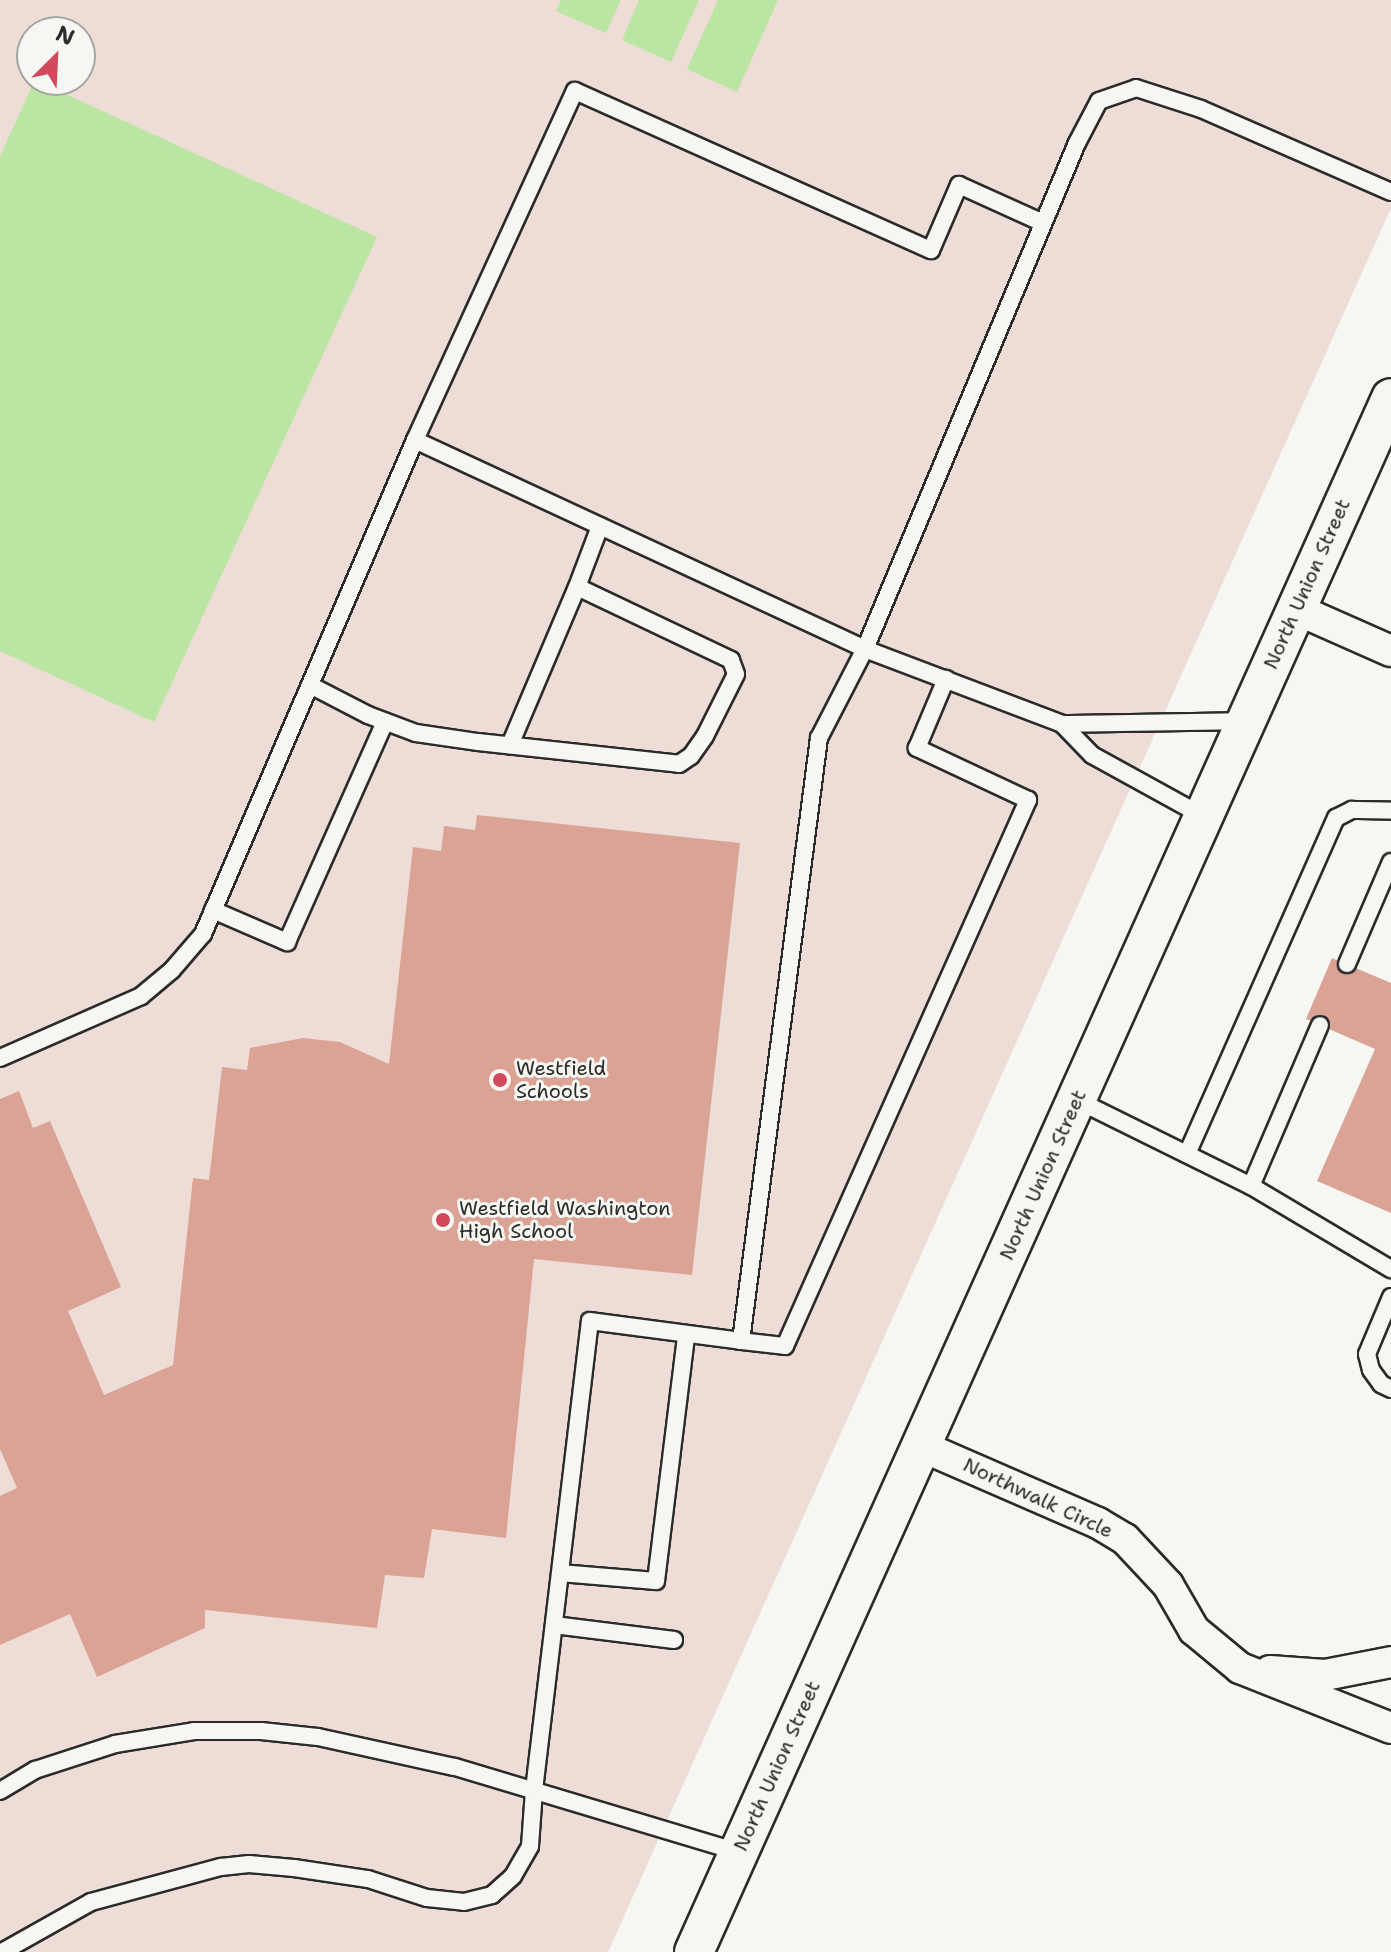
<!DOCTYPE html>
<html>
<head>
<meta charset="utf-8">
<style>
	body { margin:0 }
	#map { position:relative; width:1391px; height:1952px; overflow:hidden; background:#f6f6f2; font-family:"Shantell Sans",sans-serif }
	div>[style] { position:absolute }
	.built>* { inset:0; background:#eeddd6 }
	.green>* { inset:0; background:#bae5a2 }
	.building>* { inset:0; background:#dba395 }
	.roads { filter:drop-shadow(2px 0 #2b2b2b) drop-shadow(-2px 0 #2b2b2b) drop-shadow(0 2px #2b2b2b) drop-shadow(0 -2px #2b2b2b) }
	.service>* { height:16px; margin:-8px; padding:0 8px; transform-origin:8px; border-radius:8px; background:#f6f6f2 }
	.minor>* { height:30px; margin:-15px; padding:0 15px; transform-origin:15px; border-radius:15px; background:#f6f6f2 }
	.tertiary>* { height:38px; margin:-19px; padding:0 19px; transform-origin:19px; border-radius:19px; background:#f6f6f2 }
	.dots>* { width:22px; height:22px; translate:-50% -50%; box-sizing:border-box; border:4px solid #f6f6f2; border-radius:50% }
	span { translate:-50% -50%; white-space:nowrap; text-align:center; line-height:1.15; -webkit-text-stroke:6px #f6f6f2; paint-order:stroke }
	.street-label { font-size:20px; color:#2b2b2b }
	.poi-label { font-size:20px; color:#2b2b2b }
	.left { translate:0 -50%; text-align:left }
	.north { position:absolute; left:16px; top:16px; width:80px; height:80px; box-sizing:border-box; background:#f6f6f2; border:2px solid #a5a5a2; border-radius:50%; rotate:24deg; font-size:22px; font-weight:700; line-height:32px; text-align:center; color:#2b2b2b }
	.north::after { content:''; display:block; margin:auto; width:28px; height:36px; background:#d1495b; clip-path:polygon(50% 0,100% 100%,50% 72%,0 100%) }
</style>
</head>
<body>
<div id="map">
	<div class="built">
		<div style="clip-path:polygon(evenodd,0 0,1391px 0,1391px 208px,608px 1952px,0 1952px,0 0,32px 32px,80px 32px,80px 80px,32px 80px,32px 32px)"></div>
	</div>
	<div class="green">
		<div style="clip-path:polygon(561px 0,621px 0,606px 33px,556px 11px)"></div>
		<div style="clip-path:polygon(639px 0,699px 0,671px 62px,622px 40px)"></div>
		<div style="clip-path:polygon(718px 0,778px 0,737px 92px,687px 69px)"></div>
		<div style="clip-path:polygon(35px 80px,377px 237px,154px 722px,0 651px,0 156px)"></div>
	</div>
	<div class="building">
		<div style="clip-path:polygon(477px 815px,740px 843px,692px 1275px,534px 1259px,506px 1538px,432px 1529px,424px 1578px,385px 1575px,377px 1628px,205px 1610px,205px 1628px,97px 1677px,70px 1614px,0 1645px,0 1496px,17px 1488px,0 1449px,0 1099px,19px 1091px,33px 1128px,50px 1121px,121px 1287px,68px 1311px,104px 1395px,173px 1365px,193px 1178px,209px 1180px,222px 1067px,247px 1070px,250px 1048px,303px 1038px,340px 1042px,389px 1064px,413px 847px,441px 851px,444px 826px,475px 830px)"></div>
		<div style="clip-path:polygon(1332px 958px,1391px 983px,1391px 1213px,1317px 1181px,1375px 1049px,1306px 1019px)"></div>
	</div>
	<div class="roads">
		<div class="service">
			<div style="left:415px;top:440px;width:384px;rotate:-65.4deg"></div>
			<div style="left:575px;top:91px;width:390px;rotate:24.1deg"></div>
			<div style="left:931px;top:250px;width:71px;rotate:-66.7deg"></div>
			<div style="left:959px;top:185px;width:92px;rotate:24.3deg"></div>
			<div style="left:577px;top:587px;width:65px;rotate:-69.3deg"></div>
			<div style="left:310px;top:685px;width:65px;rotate:27.3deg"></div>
			<div style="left:368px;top:715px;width:51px;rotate:20.6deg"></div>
			<div style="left:416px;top:733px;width:63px;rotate:8.3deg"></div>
			<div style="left:478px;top:742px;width:202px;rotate:6.2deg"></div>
			<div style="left:679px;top:764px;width:14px;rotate:-34deg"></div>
			<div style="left:691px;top:756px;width:24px;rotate:-55deg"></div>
			<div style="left:705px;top:736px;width:69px;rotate:-63.4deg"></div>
			<div style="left:736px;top:674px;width:15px;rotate:-110deg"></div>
			<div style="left:731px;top:660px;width:170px;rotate:-154.6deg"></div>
			<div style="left:577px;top:587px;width:172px;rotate:113deg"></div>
			<div style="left:1062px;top:724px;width:43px;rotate:45.9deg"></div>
			<div style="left:1092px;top:755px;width:127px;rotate:28.8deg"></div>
			<div style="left:213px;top:910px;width:81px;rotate:23.4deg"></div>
			<div style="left:287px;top:942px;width:241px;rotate:-66deg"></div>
			<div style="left:1347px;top:964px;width:111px;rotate:-66.7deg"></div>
			<div style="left:0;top:1058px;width:154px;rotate:-23.7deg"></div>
			<div style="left:141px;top:996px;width:40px;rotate:-40deg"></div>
			<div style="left:172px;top:970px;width:48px;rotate:-49.3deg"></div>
			<div style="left:203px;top:934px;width:538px;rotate:-66.77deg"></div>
			<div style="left:415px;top:440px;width:496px;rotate:24.9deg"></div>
			<div style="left:865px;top:649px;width:211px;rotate:20.8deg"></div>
			<div style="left:1062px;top:724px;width:184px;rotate:-0.9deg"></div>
			<div style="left:1077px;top:1100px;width:194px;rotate:26.3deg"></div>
			<div style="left:1251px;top:1186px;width:163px;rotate:30.7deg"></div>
			<div style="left:1187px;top:1154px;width:368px;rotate:-66.1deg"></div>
			<div style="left:1336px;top:818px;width:18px;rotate:-27deg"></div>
			<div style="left:1352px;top:810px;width:39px;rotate:1deg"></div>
			<div style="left:1251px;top:1186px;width:175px;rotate:-66.8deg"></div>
			<div style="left:1391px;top:1297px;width:62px;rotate:112.8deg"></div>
			<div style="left:1367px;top:1354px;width:16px;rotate:76deg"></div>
			<div style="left:1371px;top:1370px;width:17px;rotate:54deg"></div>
			<div style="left:1381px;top:1384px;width:11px;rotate:27deg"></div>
			<div style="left:741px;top:1341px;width:44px;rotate:6.5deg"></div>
			<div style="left:785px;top:1346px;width:598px;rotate:-66.01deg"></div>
			<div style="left:1028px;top:800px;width:123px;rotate:-154.9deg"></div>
			<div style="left:917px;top:748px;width:75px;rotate:-67.2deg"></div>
			<div style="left:560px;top:1573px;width:96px;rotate:4.8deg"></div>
			<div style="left:656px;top:1581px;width:247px;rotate:-83deg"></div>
			<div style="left:554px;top:1625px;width:121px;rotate:7.1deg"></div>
			<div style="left:0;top:1791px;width:41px;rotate:-31deg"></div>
			<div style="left:35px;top:1770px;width:84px;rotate:-18deg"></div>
			<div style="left:115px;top:1744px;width:80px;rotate:-9.3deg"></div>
			<div style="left:194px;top:1731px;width:67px"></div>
			<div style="left:261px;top:1731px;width:57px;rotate:6deg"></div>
			<div style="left:318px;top:1737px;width:140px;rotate:12.4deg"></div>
			<div style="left:455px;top:1767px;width:296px;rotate:16.7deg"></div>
			<div style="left:2px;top:1952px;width:102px;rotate:-29.3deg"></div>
			<div style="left:91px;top:1902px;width:135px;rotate:-15.1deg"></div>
			<div style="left:221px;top:1867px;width:28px;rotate:-6deg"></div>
			<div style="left:249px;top:1864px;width:45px;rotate:5.1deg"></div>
			<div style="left:294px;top:1868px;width:75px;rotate:8.5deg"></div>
			<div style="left:368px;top:1879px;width:62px;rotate:17.9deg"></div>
			<div style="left:427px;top:1898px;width:37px;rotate:6deg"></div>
			<div style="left:464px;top:1902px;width:29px;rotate:-14deg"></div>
			<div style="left:492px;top:1895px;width:28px;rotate:-42deg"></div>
			<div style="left:513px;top:1876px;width:34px;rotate:-60deg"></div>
			<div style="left:530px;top:1846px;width:56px;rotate:-85.9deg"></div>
			<div style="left:534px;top:1790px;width:472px;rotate:-83.2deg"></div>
			<div style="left:590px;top:1321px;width:152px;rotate:7.5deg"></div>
			<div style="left:741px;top:1341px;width:608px;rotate:-82.63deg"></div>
			<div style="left:819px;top:738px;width:100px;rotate:-62.7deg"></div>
			<div style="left:865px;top:649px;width:549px;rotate:-67.27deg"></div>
			<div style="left:1077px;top:143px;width:47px;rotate:-62.4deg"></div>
			<div style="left:1099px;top:101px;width:39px;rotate:-19deg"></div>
			<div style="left:1136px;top:88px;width:68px;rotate:17.9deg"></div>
			<div style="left:1201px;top:109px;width:207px;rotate:23.6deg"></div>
		</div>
		<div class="minor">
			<div style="left:1296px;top:609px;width:104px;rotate:23.9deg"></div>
			<div style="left:921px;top:1446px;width:193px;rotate:23.5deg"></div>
			<div style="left:1098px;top:1523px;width:31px;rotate:31deg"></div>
			<div style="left:1125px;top:1539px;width:63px;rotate:46.9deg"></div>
			<div style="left:1168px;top:1585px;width:52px;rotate:60deg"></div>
			<div style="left:1194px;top:1630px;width:60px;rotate:39.6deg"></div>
			<div style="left:1240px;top:1668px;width:162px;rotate:21.7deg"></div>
			<div style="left:1270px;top:1671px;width:55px;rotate:4.2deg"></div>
			<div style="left:1325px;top:1675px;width:67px;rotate:-11.1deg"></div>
		</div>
		<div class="tertiary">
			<div style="left:694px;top:1952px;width:1703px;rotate:-65.84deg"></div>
		</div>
	</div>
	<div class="dots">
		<div style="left:500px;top:1080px;background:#d1495b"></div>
		<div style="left:443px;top:1220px;background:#d1495b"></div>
	</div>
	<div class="street-label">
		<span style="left:1307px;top:584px;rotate:-66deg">North Union Street</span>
		<span style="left:1043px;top:1175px;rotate:-66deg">North Union Street</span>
		<span style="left:1038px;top:1498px;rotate:25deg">Northwalk Circle</span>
		<span style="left:777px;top:1766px;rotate:-66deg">North Union Street</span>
	</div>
	<div class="poi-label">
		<span class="left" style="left:516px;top:1080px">Westfield<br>Schools</span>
		<span class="left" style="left:459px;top:1220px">Westfield Washington<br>High School</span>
	</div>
	<div class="north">N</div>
</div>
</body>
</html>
